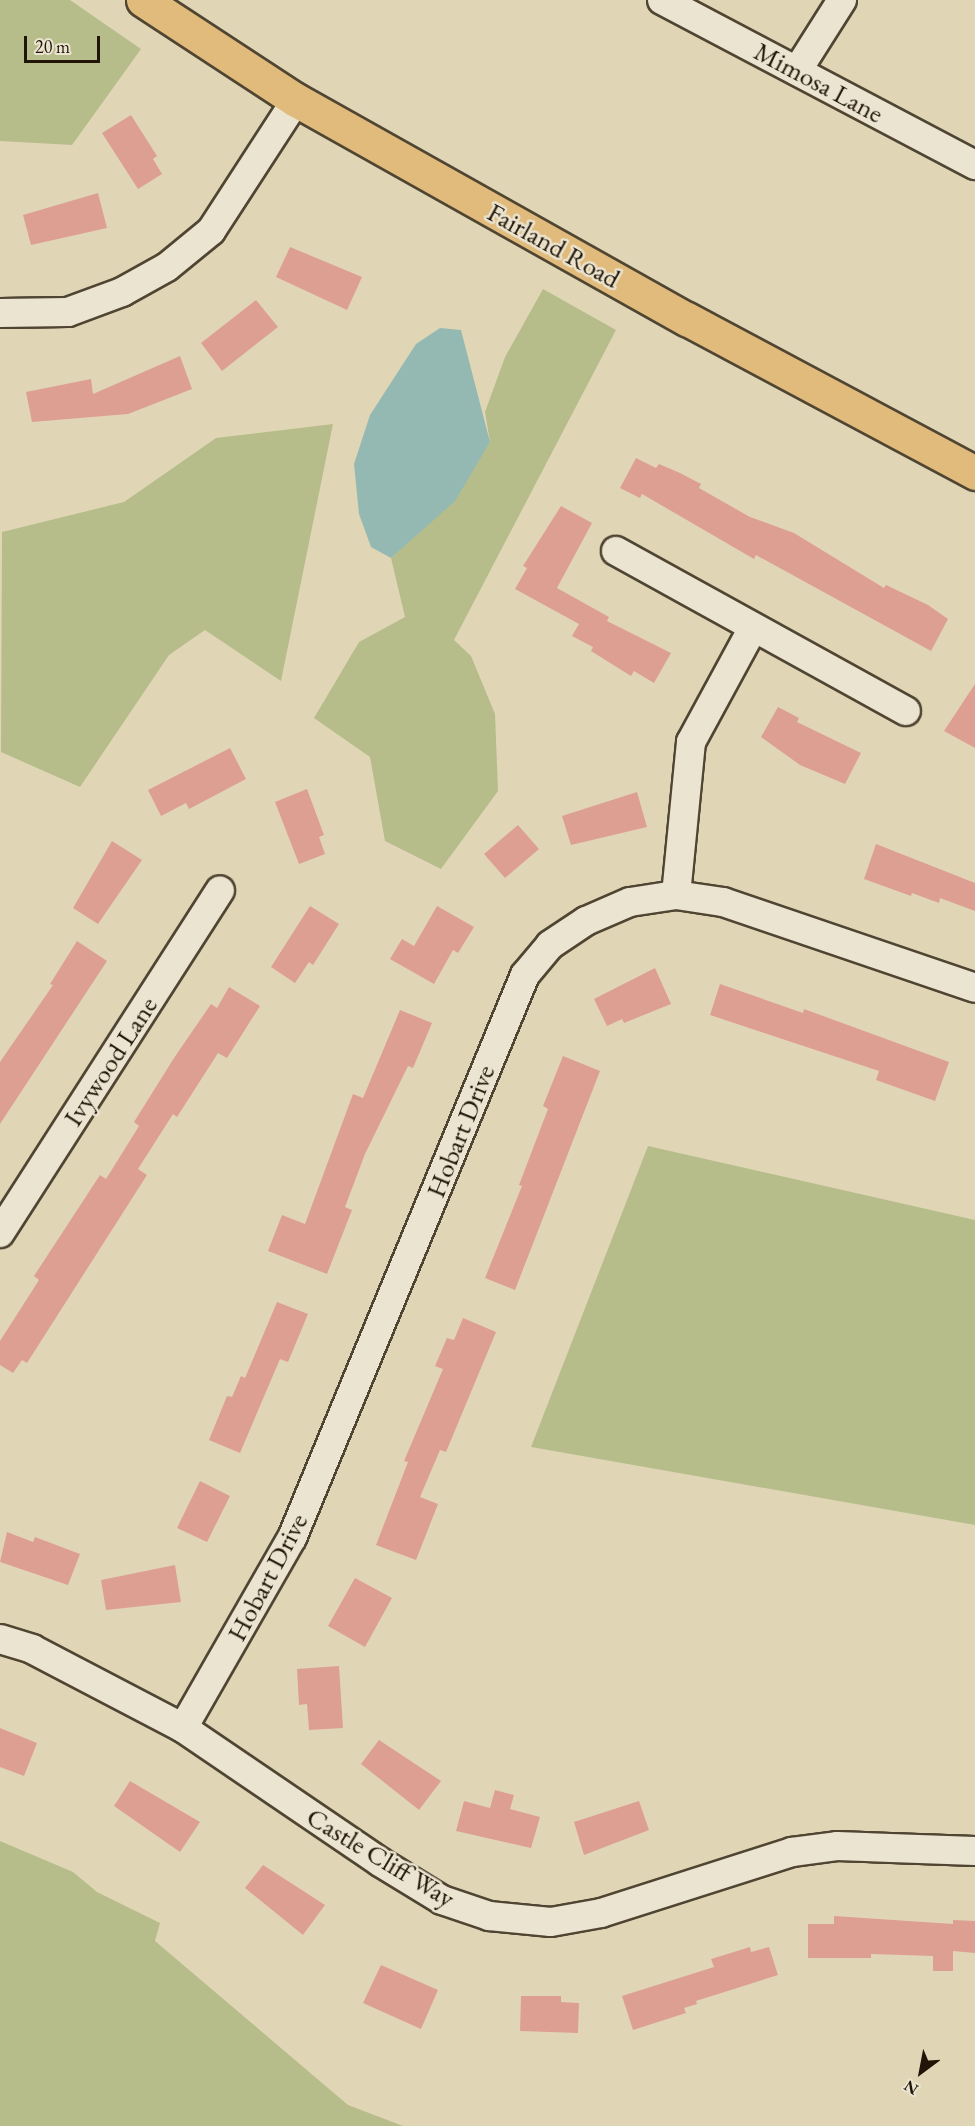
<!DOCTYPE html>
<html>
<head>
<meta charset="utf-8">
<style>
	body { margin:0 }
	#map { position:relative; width:975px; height:2126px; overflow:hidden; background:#e0d6b6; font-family:"EB Garamond",serif }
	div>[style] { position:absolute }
	.green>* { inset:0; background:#b6bd8b }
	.water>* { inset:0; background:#94b9b2 }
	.building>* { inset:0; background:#de9f93 }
	.roads { filter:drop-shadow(2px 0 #504532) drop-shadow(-2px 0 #504532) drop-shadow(0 2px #504532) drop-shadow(0 -2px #504532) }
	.minor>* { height:28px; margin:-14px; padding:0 14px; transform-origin:14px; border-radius:14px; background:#ebe4d0 }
	.major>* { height:33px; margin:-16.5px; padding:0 16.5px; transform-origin:16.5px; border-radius:16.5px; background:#e0bb7b }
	span { translate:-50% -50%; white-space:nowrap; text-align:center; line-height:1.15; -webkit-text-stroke:5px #ebe4d0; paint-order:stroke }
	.street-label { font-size:27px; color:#201506 }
	.north { position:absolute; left:891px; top:2042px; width:60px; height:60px; -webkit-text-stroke:4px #ebe4d0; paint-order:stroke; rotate:212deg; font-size:16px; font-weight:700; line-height:24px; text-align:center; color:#201506 }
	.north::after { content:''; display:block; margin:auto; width:21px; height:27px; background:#201506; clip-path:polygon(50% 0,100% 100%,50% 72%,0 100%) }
	.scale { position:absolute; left:24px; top:36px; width:76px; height:27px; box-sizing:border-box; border:3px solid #201506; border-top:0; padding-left:8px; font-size:18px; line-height:21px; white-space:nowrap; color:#201506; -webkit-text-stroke:4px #ebe4d0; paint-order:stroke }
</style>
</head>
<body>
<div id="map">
	<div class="green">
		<div style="clip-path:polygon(0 0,70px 0,141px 49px,72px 145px,0 141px)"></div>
		<div style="clip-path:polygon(543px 289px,616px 330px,454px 640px,471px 656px,495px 714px,498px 791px,441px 869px,385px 841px,370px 757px,314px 718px,359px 642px,405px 617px,391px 558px,421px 530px,490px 442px,485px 412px,505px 357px)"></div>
		<div style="clip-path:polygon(333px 424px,281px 681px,205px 630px,169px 655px,80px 787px,1px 752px,2px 532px,124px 502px,216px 438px)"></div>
		<div style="clip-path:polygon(648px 1146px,975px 1220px,975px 1525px,531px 1447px)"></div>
		<div style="clip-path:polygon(0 1841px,73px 1872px,97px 1892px,160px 1923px,155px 1941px,348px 2105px,403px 2126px,0 2126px)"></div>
	</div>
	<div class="water">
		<div style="clip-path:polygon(440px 328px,461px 330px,490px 442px,455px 501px,391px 558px,371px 547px,359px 514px,354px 464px,370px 415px,416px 344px)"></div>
	</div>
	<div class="building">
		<div style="clip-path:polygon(131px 115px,157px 156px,153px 159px,162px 174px,138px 189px,102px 133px)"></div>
		<div style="clip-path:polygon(98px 193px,107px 228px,31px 245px,23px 215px)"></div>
		<div style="clip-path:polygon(290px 247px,362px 277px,347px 310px,276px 277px)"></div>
		<div style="clip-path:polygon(256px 300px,278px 327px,222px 371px,201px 343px)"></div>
		<div style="clip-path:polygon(180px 356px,192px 389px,128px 414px,32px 422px,26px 392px,91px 379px,93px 394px)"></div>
		<div style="clip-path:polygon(636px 458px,656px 468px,659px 464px,680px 473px,701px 484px,699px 488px,750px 517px,794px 533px,884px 588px,886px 585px,928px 605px,948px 619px,931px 651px,756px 555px,754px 559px,642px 494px,640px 498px,620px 488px)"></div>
		<div style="clip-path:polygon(561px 506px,592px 523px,557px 588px,609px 617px,607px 621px,671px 653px,654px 683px,634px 671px,631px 676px,591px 651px,593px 647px,572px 636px,579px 624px,515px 589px,527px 568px,523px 566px)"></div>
		<div style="clip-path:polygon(975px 684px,975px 748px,944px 731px)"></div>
		<div style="clip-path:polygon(778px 707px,799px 718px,797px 722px,861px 753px,845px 784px,800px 765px,761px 737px)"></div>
		<div style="clip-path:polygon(230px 748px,246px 779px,189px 809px,186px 803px,161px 816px,148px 790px)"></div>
		<div style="clip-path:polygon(307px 789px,324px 835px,319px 837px,325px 854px,299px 864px,275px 802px)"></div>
		<div style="clip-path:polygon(637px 792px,647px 827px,571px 845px,562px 816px)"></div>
		<div style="clip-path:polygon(518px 825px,539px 849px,505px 878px,484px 854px)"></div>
		<div style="clip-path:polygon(112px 841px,142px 860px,98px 924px,73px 908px)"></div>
		<div style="clip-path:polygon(876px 844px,975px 883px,975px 911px,940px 898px,939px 903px,912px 893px,911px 896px,864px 879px)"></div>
		<div style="clip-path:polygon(310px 906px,339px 924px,313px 965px,309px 962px,295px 983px,271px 967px)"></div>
		<div style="clip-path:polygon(437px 906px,474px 927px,458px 953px,453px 950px,434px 984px,390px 959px,402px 939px,414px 946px)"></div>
		<div style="clip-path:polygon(77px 941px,107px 961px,0 1124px,0 1062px,53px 985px,50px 984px)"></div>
		<div style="clip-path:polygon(655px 968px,671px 1004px,624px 1023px,622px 1019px,607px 1026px,594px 999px)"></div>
		<div style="clip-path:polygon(720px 984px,803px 1013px,804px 1009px,949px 1062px,935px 1101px,876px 1080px,879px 1071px,710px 1015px)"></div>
		<div style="clip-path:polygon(229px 987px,260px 1006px,227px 1058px,218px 1053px,177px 1117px,173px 1114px,138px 1169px,147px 1175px,27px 1363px,22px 1360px,13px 1373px,0 1365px,0 1341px,39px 1280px,34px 1276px,100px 1175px,106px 1179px,139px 1126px,134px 1122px,174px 1058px,211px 1004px,217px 1008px)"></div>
		<div style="clip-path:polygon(400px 1010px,432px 1023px,413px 1068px,408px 1066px,365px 1154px,345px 1207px,352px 1210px,327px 1274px,268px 1251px,282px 1215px,305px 1224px,353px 1094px,363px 1098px)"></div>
		<div style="clip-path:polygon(563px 1056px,600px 1071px,515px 1290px,485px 1278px,522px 1186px,519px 1185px,548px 1109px,543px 1106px)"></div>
		<div style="clip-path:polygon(277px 1302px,308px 1314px,288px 1362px,280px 1359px,240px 1453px,209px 1440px,227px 1396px,232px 1397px,241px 1376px,245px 1378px)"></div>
		<div style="clip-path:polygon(463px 1318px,496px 1332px,446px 1452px,440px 1450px,420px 1497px,438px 1504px,416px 1560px,376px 1545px,408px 1462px,404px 1461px,443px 1369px,435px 1366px,447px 1338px,454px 1340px)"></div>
		<div style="clip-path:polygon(200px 1481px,230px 1496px,207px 1542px,177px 1528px)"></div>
		<div style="clip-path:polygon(7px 1532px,33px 1542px,35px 1537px,80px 1554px,68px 1585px,0 1562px)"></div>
		<div style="clip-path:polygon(175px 1565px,181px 1602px,106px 1610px,101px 1580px)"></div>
		<div style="clip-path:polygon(355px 1578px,392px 1598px,365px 1647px,328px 1626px)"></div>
		<div style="clip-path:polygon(339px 1666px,343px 1728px,309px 1730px,307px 1704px,299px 1705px,297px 1669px)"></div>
		<div style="clip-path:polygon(0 1728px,37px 1743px,24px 1776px,0 1767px)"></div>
		<div style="clip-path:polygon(379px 1740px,441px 1781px,419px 1810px,361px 1764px)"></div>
		<div style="clip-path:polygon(130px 1781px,200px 1822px,180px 1852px,114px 1806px)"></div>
		<div style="clip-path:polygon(495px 1790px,514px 1795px,510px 1809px,540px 1817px,531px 1848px,456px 1831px,464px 1801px,490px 1808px)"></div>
		<div style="clip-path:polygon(639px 1801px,649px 1830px,584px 1855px,574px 1822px)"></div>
		<div style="clip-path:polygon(263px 1865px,325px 1905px,303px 1935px,245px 1888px)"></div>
		<div style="clip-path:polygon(834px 1916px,953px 1924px,953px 1920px,975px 1921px,975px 1953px,953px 1951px,953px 1971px,933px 1971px,933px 1956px,871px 1954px,871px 1958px,808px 1958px,808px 1924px,834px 1924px)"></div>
		<div style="clip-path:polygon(750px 1947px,751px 1952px,769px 1947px,778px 1975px,696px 2001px,697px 2004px,684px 2008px,686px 2013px,633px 2030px,622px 1996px,714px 1967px,711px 1959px)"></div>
		<div style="clip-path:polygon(381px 1965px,438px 1990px,421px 2029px,363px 2003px)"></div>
		<div style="clip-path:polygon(521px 1996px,561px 1996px,561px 2002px,579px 2003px,578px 2033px,520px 2031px)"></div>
	</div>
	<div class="roads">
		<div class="minor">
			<div style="left:662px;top:0;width:354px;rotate:27.8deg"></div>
			<div style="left:797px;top:71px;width:84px;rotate:-57.6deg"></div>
			<div style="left:0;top:313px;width:68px;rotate:-0.8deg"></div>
			<div style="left:68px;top:312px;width:58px;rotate:-20.3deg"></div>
			<div style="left:122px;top:292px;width:51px;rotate:-29.1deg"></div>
			<div style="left:167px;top:267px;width:57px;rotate:-39.3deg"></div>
			<div style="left:211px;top:231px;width:156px;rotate:-57deg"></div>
			<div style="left:616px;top:551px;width:331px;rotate:28.9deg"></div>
			<div style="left:676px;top:895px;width:154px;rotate:-84.4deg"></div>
			<div style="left:691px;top:742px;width:130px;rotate:-61.5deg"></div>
			<div style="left:0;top:1233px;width:407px;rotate:-57.3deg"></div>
			<div style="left:0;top:1639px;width:34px;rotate:17deg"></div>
			<div style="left:32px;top:1649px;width:170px;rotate:27.6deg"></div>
			<div style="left:183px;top:1728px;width:238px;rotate:34.2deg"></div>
			<div style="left:380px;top:1862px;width:73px;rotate:31.5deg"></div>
			<div style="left:442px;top:1900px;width:50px;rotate:18.8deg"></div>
			<div style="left:489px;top:1916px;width:62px;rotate:5.5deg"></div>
			<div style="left:551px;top:1922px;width:51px;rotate:-10.2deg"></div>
			<div style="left:601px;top:1913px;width:201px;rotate:-17.7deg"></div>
			<div style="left:792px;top:1852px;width:45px;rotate:-7.6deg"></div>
			<div style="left:837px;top:1846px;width:138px;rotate:2.1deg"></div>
			<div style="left:183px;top:1728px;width:219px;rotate:-60.2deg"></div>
			<div style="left:292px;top:1538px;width:609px;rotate:-67.52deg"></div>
			<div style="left:525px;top:975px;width:39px;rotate:-50deg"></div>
			<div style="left:550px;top:945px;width:43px;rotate:-33.7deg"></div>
			<div style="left:586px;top:921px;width:48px;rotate:-23.4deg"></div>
			<div style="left:630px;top:902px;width:47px;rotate:-8.7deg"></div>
			<div style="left:676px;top:895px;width:48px;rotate:8.5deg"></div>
			<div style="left:723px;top:902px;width:266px;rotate:18.8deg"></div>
		</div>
		<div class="major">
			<div style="left:143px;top:0;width:183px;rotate:33.2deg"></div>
			<div style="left:296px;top:100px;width:448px;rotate:29.3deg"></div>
			<div style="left:687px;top:319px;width:327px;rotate:28.1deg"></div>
		</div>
	</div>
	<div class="street-label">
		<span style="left:819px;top:82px;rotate:28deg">Mimosa Lane</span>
		<span style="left:554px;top:245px;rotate:29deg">Fairland Road</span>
		<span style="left:110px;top:1061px;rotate:-57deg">Ivywood Lane</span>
		<span style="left:460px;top:1131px;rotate:-68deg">Hobart Drive</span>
		<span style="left:267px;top:1577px;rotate:-62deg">Hobart Drive</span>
		<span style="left:381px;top:1857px;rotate:31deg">Castle Cliff Way</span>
	</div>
	<div class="north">N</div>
	<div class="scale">20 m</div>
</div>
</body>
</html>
